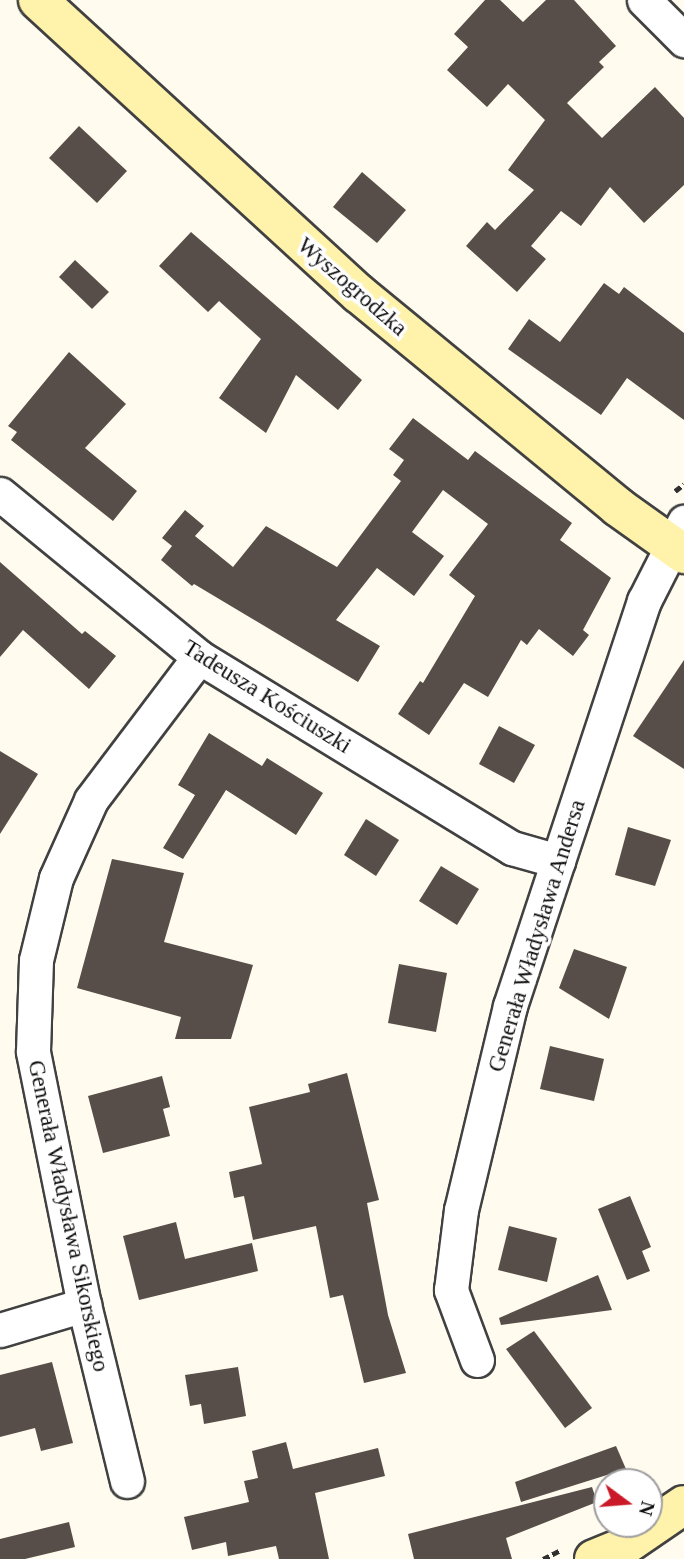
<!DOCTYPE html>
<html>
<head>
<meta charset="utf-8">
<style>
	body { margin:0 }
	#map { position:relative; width:684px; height:1559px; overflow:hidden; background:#fffbef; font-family:"Times New Roman",serif }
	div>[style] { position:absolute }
	.building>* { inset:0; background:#584e49 }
	.path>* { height:4.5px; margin-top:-2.25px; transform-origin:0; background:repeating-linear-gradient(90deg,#303030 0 7px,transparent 0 10.5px) }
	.roads { filter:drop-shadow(2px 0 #414141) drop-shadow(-2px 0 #414141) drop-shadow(0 2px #414141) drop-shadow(0 -2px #414141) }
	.street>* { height:33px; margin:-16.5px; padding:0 16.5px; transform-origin:16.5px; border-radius:16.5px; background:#fff }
	.secondary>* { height:38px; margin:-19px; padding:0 19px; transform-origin:19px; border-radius:19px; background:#fff2aa }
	span { translate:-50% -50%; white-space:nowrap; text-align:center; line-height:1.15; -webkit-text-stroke:7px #fff; paint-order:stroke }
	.street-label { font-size:23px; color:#0e0e0e }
	.north { position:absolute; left:593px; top:1468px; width:70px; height:70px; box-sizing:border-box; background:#fff; border:2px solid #9f9f9f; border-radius:50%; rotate:106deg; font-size:19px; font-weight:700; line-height:28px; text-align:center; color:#0e0e0e }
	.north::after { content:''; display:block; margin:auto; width:24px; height:32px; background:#ca1a29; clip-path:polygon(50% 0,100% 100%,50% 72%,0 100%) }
</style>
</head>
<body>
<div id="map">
	<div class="building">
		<div style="clip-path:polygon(485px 0,500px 0,523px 22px,546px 0,574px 0,616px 46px,599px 62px,604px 67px,567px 103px,602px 138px,655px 87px,684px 118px,684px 185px,644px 223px,610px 187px,581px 226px,561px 211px,531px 246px,546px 259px,517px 292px,466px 246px,487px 222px,495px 230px,534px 190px,508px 170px,545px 120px,508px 84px,487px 107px,447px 70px,468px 47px,454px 34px)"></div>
		<div style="clip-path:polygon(79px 126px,127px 171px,97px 203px,49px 158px)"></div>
		<div style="clip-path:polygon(362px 172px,406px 210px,377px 243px,333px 207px)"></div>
		<div style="clip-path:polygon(191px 232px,362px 380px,338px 410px,296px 375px,266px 433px,219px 398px,261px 339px,219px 301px,208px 312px,159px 266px)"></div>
		<div style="clip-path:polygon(75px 260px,109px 292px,92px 309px,59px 277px)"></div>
		<div style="clip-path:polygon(604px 283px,619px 294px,624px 287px,684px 333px,684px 420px,627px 378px,601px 415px,508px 349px,529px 319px,560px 342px)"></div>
		<div style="clip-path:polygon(69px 352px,126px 404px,85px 448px,137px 491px,113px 521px,11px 440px,17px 432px,8px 426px)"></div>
		<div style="clip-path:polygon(413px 418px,468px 460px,475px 451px,572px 523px,560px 540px,611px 578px,583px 630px,589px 635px,573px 656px,539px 629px,527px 645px,521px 640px,488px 697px,464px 683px,429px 735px,398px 714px,420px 681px,423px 683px,475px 596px,449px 575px,488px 524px,443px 490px,412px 532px,444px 556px,414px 596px,377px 568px,336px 620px,380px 646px,358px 682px,194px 584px,192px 586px,161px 560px,172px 546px,162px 538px,185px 510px,204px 526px,195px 536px,233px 567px,266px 526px,337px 567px,401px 481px,393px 475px,404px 460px,389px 449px)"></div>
		<div style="clip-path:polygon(0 562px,82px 634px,85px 631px,116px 656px,89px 689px,23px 630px,0 657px)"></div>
		<div style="clip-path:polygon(684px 660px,684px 769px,633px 736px)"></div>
		<div style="clip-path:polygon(499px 726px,535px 745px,514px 783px,479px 764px)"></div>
		<div style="clip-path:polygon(209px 733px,262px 766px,267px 758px,323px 793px,296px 835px,226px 790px,183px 859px,163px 848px,195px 795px,178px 785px)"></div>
		<div style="clip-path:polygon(0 751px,38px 774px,0 834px)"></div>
		<div style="clip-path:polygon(366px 819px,399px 840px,376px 876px,344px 855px)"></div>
		<div style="clip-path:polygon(628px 827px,671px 840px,655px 886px,615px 875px)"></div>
		<div style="clip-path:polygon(112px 859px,184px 873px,164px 942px,253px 965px,231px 1039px,175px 1039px,181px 1017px,77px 988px)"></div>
		<div style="clip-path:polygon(441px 866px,479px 889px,457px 925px,419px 901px)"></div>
		<div style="clip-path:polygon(574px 949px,627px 967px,609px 1019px,559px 988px)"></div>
		<div style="clip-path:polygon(399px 964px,447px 973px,436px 1032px,388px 1023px)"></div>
		<div style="clip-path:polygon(550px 1046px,604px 1059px,594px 1101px,540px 1089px)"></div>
		<div style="clip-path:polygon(347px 1073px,379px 1200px,367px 1203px,388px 1315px,406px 1373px,364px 1383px,343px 1295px,330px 1298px,316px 1226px,253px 1240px,244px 1196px,234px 1198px,229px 1172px,262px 1164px,249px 1107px,310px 1092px,308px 1084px)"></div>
		<div style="clip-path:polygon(162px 1076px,170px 1107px,163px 1109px,170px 1136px,103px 1153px,88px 1096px)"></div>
		<div style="clip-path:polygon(630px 1196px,651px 1247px,642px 1251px,650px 1271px,627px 1280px,598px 1209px)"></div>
		<div style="clip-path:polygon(176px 1222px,185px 1259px,252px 1243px,258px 1271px,139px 1300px,123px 1236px)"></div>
		<div style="clip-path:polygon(509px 1226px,557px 1238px,547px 1282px,498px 1270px)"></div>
		<div style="clip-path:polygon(598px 1275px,612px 1310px,501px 1325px,499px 1318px)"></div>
		<div style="clip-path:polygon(534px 1331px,592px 1408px,565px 1428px,506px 1349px)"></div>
		<div style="clip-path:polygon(52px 1362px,73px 1443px,41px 1451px,35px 1428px,0 1437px,0 1375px)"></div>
		<div style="clip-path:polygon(238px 1367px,246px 1416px,204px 1424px,201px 1404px,190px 1406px,185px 1375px)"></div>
		<div style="clip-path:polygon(286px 1442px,293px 1469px,378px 1448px,385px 1476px,315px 1493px,329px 1559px,279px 1559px,276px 1546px,228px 1556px,226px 1542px,192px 1550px,184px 1517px,249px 1502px,244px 1481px,258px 1478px,252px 1451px)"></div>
		<div style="clip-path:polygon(616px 1446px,626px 1469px,521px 1502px,515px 1482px)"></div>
		<div style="clip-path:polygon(592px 1487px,597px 1502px,506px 1538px,512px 1559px,414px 1559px,408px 1534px)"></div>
		<div style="clip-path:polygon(69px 1522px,75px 1547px,25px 1559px,0 1559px,0 1539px)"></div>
	</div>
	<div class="path">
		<div style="left:675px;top:491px;width:11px;rotate:-38deg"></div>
		<div style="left:543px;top:1559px;width:20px;rotate:-27deg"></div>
	</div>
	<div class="roads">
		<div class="street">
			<div style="left:644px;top:0;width:57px;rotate:45deg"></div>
			<div style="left:0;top:494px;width:257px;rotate:39.3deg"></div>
			<div style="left:199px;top:657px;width:367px;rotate:31.4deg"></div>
			<div style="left:512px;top:848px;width:48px;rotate:15.8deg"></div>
			<div style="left:0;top:1330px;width:88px;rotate:-16.6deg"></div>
			<div style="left:477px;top:1360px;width:75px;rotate:-110.4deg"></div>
			<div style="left:451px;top:1290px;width:81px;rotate:-82.9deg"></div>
			<div style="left:461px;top:1210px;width:210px;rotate:-76.5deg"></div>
			<div style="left:510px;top:1006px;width:427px;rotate:-71.7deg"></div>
			<div style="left:644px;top:601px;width:89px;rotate:-63.1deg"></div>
			<div style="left:127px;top:1481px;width:181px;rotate:-103.7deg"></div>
			<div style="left:84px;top:1305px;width:259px;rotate:-101.4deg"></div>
			<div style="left:33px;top:1051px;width:91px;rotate:-88.1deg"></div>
			<div style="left:36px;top:960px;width:84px;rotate:-76.3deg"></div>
			<div style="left:56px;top:878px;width:85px;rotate:-65.8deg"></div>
			<div style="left:91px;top:800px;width:179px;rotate:-52.9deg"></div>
		</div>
		<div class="secondary">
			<div style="left:38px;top:0;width:435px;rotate:42.5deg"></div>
			<div style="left:359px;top:294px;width:335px;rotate:39.4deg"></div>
			<div style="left:618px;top:507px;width:81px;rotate:35.5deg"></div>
			<div style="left:594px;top:1559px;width:29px;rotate:-22deg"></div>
			<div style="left:621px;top:1548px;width:76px;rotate:-34.3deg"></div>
		</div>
	</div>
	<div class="street-label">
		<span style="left:352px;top:287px;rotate:41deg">Wyszogrodzka</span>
		<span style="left:267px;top:697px;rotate:32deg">Tadeusza Kościuszki</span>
		<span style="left:537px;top:936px;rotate:-73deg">Generała Władysława Andersa</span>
		<span style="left:68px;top:1216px;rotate:78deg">Generała Władysława Sikorskiego</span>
	</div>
	<div class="north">N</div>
</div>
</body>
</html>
